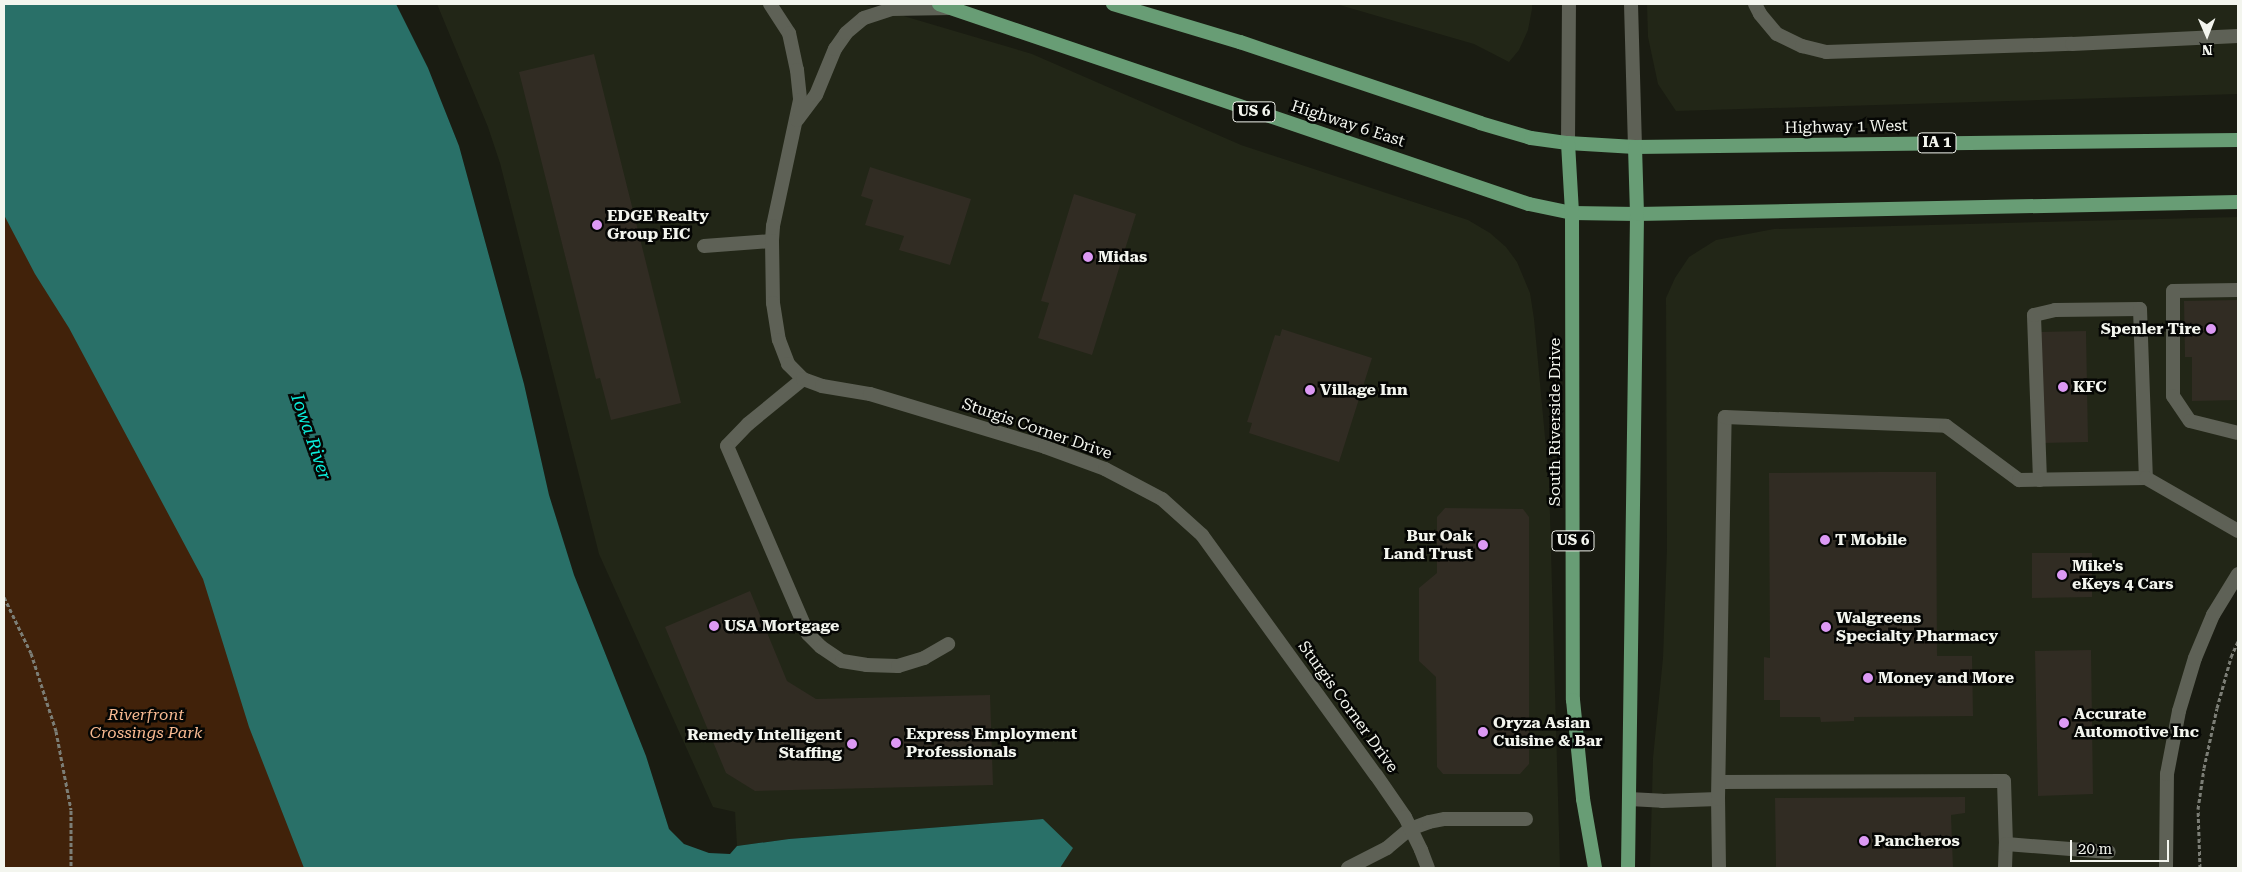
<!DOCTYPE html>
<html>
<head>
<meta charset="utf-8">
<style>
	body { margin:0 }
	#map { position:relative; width:2242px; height:872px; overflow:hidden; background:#1a1c12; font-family:"Roboto Serif",serif }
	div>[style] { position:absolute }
	.built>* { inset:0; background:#222617 }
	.green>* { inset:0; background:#41220a }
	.water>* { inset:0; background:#297068 }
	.building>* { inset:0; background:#312c23 }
	.path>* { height:3px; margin-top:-1.5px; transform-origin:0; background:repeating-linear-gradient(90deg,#7c7e76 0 4px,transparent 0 6.5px) }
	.service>* { height:14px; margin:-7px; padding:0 7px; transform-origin:7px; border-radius:7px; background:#5e6156 }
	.minor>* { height:14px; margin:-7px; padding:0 7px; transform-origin:7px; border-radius:7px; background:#5e6156 }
	.secondary>* { height:14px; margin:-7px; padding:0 7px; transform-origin:7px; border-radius:7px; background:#5e6156 }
	.primary>* { height:14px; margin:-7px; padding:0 7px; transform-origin:7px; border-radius:7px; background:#689d75 }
	.dots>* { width:14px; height:14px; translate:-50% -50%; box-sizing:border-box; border:2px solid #050604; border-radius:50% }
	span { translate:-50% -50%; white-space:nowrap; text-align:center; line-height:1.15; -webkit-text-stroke:5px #050604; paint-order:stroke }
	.shield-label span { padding:1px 4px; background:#050604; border:1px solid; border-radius:4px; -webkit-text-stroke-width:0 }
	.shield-label { font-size:15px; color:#f3f5ee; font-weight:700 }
	.street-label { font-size:16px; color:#f3f5ee }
	.poi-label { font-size:16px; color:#f3f5ee; font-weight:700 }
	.left { translate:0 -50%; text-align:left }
	.right { translate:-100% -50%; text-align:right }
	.park-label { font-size:16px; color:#f7b991; font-style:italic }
	.water-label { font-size:18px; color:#0beddb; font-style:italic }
	.frame { position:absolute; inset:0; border:5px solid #f3f5ee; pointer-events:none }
	.north { position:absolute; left:2182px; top:10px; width:50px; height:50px; -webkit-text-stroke:4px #050604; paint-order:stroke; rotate:179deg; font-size:14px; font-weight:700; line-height:20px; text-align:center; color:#f3f5ee }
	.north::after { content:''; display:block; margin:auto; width:18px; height:22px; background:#f3f5ee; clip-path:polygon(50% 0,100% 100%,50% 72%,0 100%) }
	.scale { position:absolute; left:2070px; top:840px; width:99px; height:22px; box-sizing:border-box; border:2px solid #f3f5ee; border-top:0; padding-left:6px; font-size:15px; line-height:18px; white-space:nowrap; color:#f3f5ee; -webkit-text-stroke:4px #050604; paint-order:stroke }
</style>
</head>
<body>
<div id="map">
	<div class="built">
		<div style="clip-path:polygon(437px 4px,863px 4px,1032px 54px,1241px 145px,1468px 220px,1490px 233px,1506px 247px,1517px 262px,1530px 293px,1534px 319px,1549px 480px,1560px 868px,1060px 868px,1072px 848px,1043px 819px,789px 839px,737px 846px,735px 812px,713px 807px,599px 554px,500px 163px,488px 127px)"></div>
		<div style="clip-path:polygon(1336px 4px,1532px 4px,1532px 9px,1528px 30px,1519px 50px,1509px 62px,1474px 44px)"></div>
		<div style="clip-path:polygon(1647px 4px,2238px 4px,2238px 94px,1676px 111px,1658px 84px,1648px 37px)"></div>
		<div style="clip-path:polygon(2238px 217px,2238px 574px,2179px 711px,2166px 868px,1650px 868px,1653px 758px,1663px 658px,1667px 548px,1666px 298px,1675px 278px,1689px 257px,1716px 240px,1774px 229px)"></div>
	</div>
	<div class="green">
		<div style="clip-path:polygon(4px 4px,355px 868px,4px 868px)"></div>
	</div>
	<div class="water">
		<div style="clip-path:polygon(4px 4px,396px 4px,428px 68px,459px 146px,524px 384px,549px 495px,574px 575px,646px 756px,669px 829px,684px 844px,709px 853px,730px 854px,737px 846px,789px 839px,1043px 819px,1073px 848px,1060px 868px,304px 868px,249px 727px,203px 579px,69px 328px,35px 274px,4px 215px)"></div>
	</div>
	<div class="building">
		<div style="clip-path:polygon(594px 54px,681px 403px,611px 420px,600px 378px,596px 379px,519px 72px)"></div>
		<div style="clip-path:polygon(870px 167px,971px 199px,950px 265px,899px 250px,904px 236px,865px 225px,873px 200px,861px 196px)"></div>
		<div style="clip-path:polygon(1074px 194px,1136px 214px,1092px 355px,1038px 338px,1049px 303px,1041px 301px)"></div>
		<div style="clip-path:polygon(2238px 300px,2238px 400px,2192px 401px,2192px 357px,2185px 357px,2184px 301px)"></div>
		<div style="clip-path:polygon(1282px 329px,1372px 358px,1339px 462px,1249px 433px,1252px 423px,1247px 422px,1275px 335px,1280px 336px)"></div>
		<div style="clip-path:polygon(2086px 331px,2088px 442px,2041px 443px,2039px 332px)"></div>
		<div style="clip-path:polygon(1881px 472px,1936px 472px,1937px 656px,1972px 656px,1973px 716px,1854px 717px,1854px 721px,1821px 722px,1820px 717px,1780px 717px,1780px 700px,1764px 700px,1764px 657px,1770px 658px,1769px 473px)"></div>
		<div style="clip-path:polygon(1445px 508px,1523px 509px,1529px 517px,1529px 764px,1520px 774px,1443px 774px,1437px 767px,1436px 677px,1419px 661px,1419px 588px,1437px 573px,1437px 517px)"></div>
		<div style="clip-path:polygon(2032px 553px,2092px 553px,2092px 597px,2032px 598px)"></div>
		<div style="clip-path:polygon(750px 591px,787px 681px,816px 699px,990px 695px,993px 785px,755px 791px,726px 773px,665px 627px)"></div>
		<div style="clip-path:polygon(2091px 650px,2093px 794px,2038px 796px,2035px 651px)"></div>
		<div style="clip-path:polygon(1965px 797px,1965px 813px,1951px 815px,1953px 868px,1776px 867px,1775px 798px)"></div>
	</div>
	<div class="path">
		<div style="left:4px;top:597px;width:62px;rotate:64.3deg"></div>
		<div style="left:31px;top:653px;width:82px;rotate:72.2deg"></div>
		<div style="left:56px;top:731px;width:80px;rotate:79.2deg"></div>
		<div style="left:71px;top:810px;width:58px;rotate:90deg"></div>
		<div style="left:2200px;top:868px;width:59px;rotate:-91.9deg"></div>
		<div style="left:2198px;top:809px;width:41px;rotate:-81.7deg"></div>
		<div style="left:2204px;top:768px;width:61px;rotate:-77.8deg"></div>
		<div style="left:2217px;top:708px;width:53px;rotate:-74.6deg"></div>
		<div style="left:2231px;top:657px;width:17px;rotate:-66deg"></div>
	</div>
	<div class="service">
		<div style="left:1755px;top:4px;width:11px;rotate:63deg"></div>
		<div style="left:1760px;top:14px;width:26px;rotate:50deg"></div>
		<div style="left:1777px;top:34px;width:28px;rotate:26deg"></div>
		<div style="left:1802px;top:46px;width:25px;rotate:14deg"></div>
		<div style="left:1826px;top:52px;width:246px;rotate:-1.9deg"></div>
		<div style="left:2072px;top:44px;width:166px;rotate:-2.8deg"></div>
		<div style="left:704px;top:246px;width:68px;rotate:-4.2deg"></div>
		<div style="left:2238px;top:290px;width:65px;rotate:179.1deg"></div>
		<div style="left:2173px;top:291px;width:105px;rotate:90deg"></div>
		<div style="left:2173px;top:396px;width:30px;rotate:56deg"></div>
		<div style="left:2190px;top:421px;width:49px;rotate:14deg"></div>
		<div style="left:803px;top:379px;width:71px;rotate:140.7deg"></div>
		<div style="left:748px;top:424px;width:30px;rotate:134deg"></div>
		<div style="left:727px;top:446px;width:205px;rotate:66.7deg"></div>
		<div style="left:808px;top:634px;width:18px;rotate:45deg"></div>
		<div style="left:821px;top:647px;width:25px;rotate:34deg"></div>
		<div style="left:842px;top:661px;width:24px;rotate:9deg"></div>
		<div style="left:866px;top:665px;width:32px;rotate:2deg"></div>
		<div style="left:898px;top:666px;width:27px;rotate:-17deg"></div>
		<div style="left:924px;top:658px;width:28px;rotate:-30deg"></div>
		<div style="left:2040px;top:480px;width:165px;rotate:-92.1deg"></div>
		<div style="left:2034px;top:315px;width:22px;rotate:-13deg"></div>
		<div style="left:2055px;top:310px;width:85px;rotate:-0.7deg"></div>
		<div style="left:2140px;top:309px;width:169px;rotate:88deg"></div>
		<div style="left:1719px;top:782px;width:285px;rotate:-0.2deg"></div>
		<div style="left:2004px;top:781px;width:63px;rotate:88.2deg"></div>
		<div style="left:1629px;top:799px;width:33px;rotate:3deg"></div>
		<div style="left:1662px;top:801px;width:56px;rotate:-2deg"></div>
		<div style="left:1348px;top:868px;width:44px;rotate:-27.1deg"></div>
		<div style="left:1387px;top:848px;width:30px;rotate:-40deg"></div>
		<div style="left:1410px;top:829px;width:20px;rotate:-20deg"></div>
		<div style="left:1429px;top:822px;width:16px;rotate:-11deg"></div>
		<div style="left:1445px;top:819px;width:81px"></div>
		<div style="left:1719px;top:868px;width:69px;rotate:-90.8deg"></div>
		<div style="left:1718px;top:799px;width:382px;rotate:-89deg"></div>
		<div style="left:1725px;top:417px;width:221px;rotate:2.3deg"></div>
		<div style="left:1946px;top:426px;width:91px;rotate:36.5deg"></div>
		<div style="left:2019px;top:480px;width:127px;rotate:-0.9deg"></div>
		<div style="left:2146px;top:478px;width:106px;rotate:29.9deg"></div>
		<div style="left:2005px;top:868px;width:24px;rotate:-88deg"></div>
		<div style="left:2006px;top:844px;width:103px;rotate:4.4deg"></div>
	</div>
	<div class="minor">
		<div style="left:770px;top:4px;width:35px;rotate:57deg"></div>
		<div style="left:789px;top:33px;width:38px;rotate:78deg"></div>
		<div style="left:797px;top:70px;width:30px;rotate:84deg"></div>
		<div style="left:800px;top:100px;width:129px;rotate:102.1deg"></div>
		<div style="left:773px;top:226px;width:15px;rotate:94deg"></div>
		<div style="left:772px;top:241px;width:62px;rotate:89.1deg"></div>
		<div style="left:773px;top:303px;width:37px;rotate:81deg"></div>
		<div style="left:779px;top:340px;width:26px;rotate:69deg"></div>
		<div style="left:788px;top:364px;width:21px;rotate:45deg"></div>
		<div style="left:803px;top:379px;width:20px;rotate:20deg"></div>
		<div style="left:822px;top:386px;width:49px;rotate:9.5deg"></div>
		<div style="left:870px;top:394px;width:183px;rotate:16.8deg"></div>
		<div style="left:1045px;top:447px;width:64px;rotate:20.1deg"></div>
		<div style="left:1105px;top:469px;width:64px;rotate:27.8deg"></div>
		<div style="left:1162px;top:499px;width:54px;rotate:42deg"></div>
		<div style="left:1202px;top:535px;width:296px;rotate:54.1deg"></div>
		<div style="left:1376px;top:775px;width:51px;rotate:55.4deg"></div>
		<div style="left:1405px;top:817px;width:37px;rotate:64deg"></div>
		<div style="left:1421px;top:850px;width:19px;rotate:69deg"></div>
		<div style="left:797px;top:120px;width:31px;rotate:-53deg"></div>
		<div style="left:816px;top:95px;width:50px;rotate:-67.6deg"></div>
		<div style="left:835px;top:49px;width:19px;rotate:-55deg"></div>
		<div style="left:846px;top:33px;width:23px;rotate:-40deg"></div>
		<div style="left:864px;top:18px;width:28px;rotate:-18deg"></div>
		<div style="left:891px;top:9px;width:60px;rotate:-1deg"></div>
		<div style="left:2166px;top:868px;width:94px;rotate:-89.4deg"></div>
		<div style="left:2167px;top:774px;width:64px;rotate:-79.2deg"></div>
		<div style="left:2179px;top:711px;width:55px;rotate:-73.2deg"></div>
		<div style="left:2195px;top:658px;width:47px;rotate:-67.3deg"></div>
		<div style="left:2213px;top:615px;width:48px;rotate:-58.6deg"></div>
	</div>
	<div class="secondary">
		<div style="left:1631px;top:4px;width:143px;rotate:88.4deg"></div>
		<div style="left:1568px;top:143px;width:139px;rotate:-89.6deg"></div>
	</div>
	<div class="primary">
		<div style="left:939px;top:4px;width:623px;rotate:18.73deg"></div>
		<div style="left:1529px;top:204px;width:44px;rotate:11.8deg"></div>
		<div style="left:1572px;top:213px;width:65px;rotate:0.9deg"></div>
		<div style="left:1637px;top:214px;width:601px;rotate:-1.14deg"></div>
		<div style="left:1113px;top:4px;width:133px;rotate:16.7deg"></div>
		<div style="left:1240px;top:42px;width:253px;rotate:18.6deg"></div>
		<div style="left:1480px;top:123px;width:53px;rotate:16.4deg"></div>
		<div style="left:1531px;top:138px;width:37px;rotate:8deg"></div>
		<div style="left:1568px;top:143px;width:67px;rotate:3.4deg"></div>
		<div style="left:1635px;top:147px;width:603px;rotate:-0.67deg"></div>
		<div style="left:1568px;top:143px;width:70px;rotate:86.7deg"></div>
		<div style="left:1572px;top:213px;width:487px;rotate:89.9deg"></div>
		<div style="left:1573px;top:700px;width:100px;rotate:84.2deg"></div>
		<div style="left:1583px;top:799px;width:70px;rotate:80.1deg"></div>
		<div style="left:1628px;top:868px;width:654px;rotate:-89.21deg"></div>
		<div style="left:1637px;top:214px;width:67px;rotate:-91.7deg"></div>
	</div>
	<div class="dots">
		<div style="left:597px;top:225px;background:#dc99f4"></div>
		<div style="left:1088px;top:257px;background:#dc99f4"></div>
		<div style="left:2211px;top:329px;background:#dc99f4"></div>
		<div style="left:2063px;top:387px;background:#dc99f4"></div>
		<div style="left:1310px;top:390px;background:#dc99f4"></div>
		<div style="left:1825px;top:540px;background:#dc99f4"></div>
		<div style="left:1483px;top:545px;background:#dc99f4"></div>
		<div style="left:2062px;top:575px;background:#dc99f4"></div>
		<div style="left:714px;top:626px;background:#dc99f4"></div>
		<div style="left:1826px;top:627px;background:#dc99f4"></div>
		<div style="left:1868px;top:678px;background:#dc99f4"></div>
		<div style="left:2064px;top:723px;background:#dc99f4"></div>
		<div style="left:1483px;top:732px;background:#dc99f4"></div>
		<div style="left:896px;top:743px;background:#dc99f4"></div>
		<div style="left:852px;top:744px;background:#dc99f4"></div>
		<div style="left:1864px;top:841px;background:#dc99f4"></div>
	</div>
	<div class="shield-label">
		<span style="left:1254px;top:112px">US 6</span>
		<span style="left:1937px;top:143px">IA 1</span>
		<span style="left:1573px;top:541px">US 6</span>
	</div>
	<div class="street-label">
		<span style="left:1348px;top:124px;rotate:18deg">Highway 6 East</span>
		<span style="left:1846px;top:127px;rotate:-1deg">Highway 1 West</span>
		<span style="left:1555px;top:422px;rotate:-90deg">South Riverside Drive</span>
		<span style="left:1037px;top:429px;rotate:19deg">Sturgis Corner Drive</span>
		<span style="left:1348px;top:707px;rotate:54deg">Sturgis Corner Drive</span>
	</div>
	<div class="poi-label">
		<span class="left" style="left:607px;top:225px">EDGE Realty<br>Group EIC</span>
		<span class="left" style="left:1098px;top:257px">Midas</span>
		<span class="right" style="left:2201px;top:329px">Spenler Tire</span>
		<span class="left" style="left:2073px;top:387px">KFC</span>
		<span class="left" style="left:1320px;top:390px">Village Inn</span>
		<span class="right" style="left:1473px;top:545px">Bur Oak<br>Land Trust</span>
		<span class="left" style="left:1835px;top:540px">T Mobile</span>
		<span class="left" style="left:2072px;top:575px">Mike's<br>eKeys 4 Cars</span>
		<span class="left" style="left:1836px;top:627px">Walgreens<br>Specialty Pharmacy</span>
		<span class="left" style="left:724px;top:626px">USA Mortgage</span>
		<span class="left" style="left:1878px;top:678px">Money and More</span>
		<span class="left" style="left:2074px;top:723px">Accurate<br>Automotive Inc</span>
		<span class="left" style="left:1493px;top:732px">Oryza Asian<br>Cuisine &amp; Bar</span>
		<span class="left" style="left:906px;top:743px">Express Employment<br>Professionals</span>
		<span class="right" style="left:842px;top:744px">Remedy Intelligent<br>Staffing</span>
		<span class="left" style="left:1874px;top:841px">Pancheros</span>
	</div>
	<div class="park-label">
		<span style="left:146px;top:724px">Riverfront<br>Crossings Park</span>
	</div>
	<div class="water-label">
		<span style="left:311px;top:437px;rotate:71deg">Iowa River</span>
	</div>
	<div class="frame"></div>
	<div class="north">N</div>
	<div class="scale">20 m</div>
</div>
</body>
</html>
